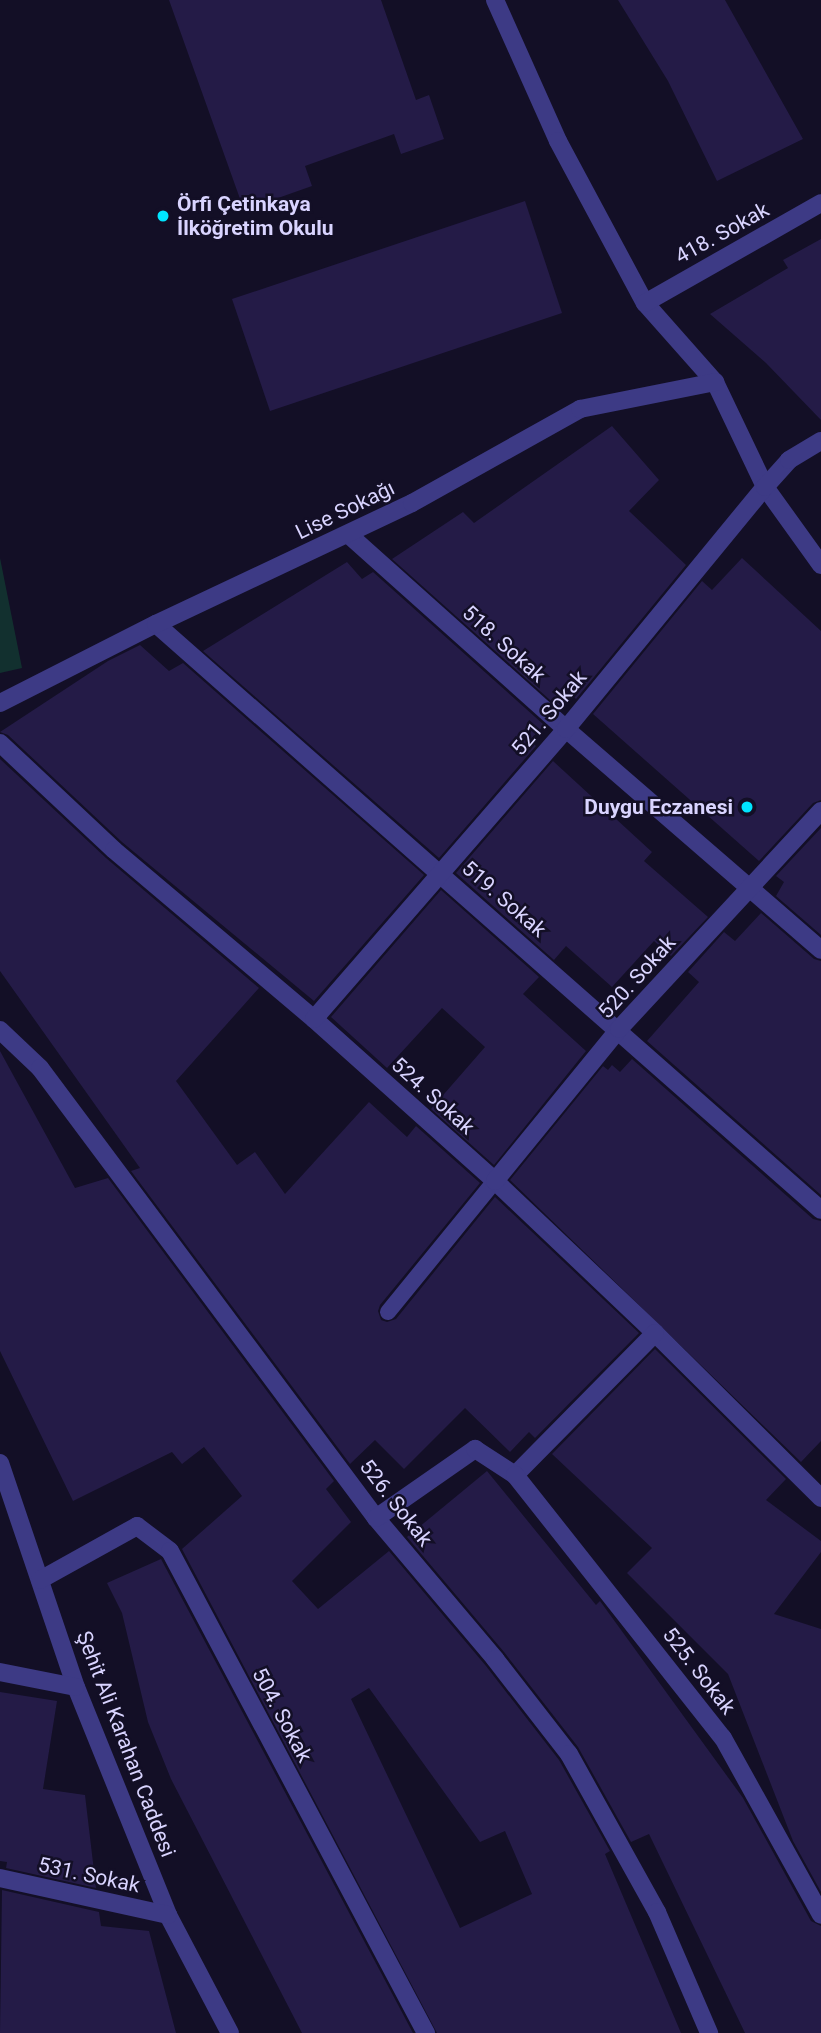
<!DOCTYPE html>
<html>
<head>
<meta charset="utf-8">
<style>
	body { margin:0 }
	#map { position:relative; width:821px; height:2033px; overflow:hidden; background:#130f26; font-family:Roboto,sans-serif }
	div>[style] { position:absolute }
	.green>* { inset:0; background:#12302f }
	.building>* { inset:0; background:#241b47 }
	.lane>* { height:16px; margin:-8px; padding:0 8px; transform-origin:8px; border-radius:8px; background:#3d3a85 }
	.street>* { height:18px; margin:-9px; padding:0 9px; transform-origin:9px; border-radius:9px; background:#3d3a85 }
	.dots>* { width:19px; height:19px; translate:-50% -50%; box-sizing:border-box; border:4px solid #130f26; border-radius:50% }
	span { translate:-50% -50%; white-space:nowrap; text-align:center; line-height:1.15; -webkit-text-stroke:5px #130f26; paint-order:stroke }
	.poi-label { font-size:21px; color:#d9d4ff; font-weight:700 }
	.left { translate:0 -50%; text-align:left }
	.right { translate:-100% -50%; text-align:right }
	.street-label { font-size:21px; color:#d9d4ff }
</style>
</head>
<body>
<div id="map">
	<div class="green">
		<div style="clip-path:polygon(0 558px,22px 668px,0 673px)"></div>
	</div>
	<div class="building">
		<div style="clip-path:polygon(169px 0,381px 0,416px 100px,429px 95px,444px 139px,401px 154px,394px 134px,305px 166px,312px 186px,244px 210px)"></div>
		<div style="clip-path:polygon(618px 0,725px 0,803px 139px,717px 181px,668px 81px)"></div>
		<div style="clip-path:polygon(525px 201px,562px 313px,270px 411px,232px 299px)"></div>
		<div style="clip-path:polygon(821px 239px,821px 420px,766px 363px,710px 314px,788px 268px,783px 260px)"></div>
		<div style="clip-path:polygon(612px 426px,659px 480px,629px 511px,686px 565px,576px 699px,571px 694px,559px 708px,392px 559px,463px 512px,474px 523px)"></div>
		<div style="clip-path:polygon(742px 558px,821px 631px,821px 800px,813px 803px,759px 861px,593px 714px,702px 581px,712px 590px)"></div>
		<div style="clip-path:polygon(347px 562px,362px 579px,373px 572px,544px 725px,530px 740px,536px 746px,439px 858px,203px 651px)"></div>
		<div style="clip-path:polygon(140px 645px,169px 671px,183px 663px,424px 875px,314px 1001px,122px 842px,8px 735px,0 732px,108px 661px)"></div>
		<div style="clip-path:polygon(0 759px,106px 858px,259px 988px,176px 1081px,237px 1165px,255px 1152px,285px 1194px,369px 1102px,407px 1137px,416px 1126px,480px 1183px,380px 1305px,378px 1311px,381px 1320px,387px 1322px,396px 1319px,495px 1197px,639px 1333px,535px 1438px,529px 1432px,510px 1452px,465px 1408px,404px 1469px,375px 1440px,350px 1464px,131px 1171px,140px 1168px,0 971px)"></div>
		<div style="clip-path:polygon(553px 761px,652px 852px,644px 861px,708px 917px,671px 956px,654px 941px,612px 987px,566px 946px,554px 960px,456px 873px)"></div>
		<div style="clip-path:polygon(821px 828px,821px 935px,776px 896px,784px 882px,776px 876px)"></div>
		<div style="clip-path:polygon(441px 890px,539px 977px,523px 994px,586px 1051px,494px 1165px,431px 1109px,485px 1047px,442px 1008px,387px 1068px,331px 1017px)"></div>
		<div style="clip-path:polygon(761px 913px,814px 959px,821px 961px,821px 1195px,647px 1041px,699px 982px,688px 972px,724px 932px,735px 941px)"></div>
		<div style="clip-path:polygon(evenodd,0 1051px,75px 1188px,108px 1178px,334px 1481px,326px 1489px,351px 1522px,292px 1581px,318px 1609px,389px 1551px,486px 1666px,559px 1760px,610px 1851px,605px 1854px,681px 2033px,437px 2033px,182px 1549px,242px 1496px,204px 1447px,182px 1464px,172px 1452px,73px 1501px,0 1351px,0 1051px,369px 1688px,480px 1842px,505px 1831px,532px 1894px,460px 1928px,351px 1699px,369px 1688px)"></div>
		<div style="clip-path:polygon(632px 1059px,813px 1219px,821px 1221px,821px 1441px,801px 1462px,510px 1180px,603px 1066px,608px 1070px,612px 1065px,620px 1072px)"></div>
		<div style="clip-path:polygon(655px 1349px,786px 1479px,766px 1500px,821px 1541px,821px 1552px,774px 1614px,821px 1629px,821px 1892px,793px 1841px,728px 1674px,627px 1573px,652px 1548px,552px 1454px)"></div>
		<div style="clip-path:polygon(487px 1471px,596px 1605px,600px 1601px,743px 1798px,811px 1921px,821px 1926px,821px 2033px,745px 2033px,649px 1834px,631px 1842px,578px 1747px,504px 1652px,407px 1537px)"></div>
		<div style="clip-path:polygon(161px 1559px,413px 2033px,302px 2033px,171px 1779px,148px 1722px,122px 1613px,107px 1583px)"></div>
		<div style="clip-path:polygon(0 1692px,57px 1701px,43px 1789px,85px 1795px,96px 1888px,6px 1868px,7px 1862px,0 1861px)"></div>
		<div style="clip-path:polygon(2px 1890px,99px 1912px,101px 1926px,149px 1931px,176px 2033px,0 2033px)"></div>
	</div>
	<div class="lane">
		<div style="left:388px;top:1312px;width:169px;rotate:-50.8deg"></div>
	</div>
	<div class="street">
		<div style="left:495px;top:0;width:154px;rotate:65.9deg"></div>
		<div style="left:558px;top:141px;width:184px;rotate:61.8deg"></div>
		<div style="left:645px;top:303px;width:106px;rotate:48.5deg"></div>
		<div style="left:715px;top:382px;width:116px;rotate:64.5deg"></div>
		<div style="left:765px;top:487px;width:96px;rotate:54.3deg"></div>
		<div style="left:645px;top:303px;width:202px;rotate:-29.6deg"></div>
		<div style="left:349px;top:535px;width:291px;rotate:41.8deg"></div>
		<div style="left:566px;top:729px;width:337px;rotate:40.9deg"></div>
		<div style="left:156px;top:624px;width:886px;rotate:41.39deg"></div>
		<div style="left:0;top:703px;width:175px;rotate:-26.9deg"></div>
		<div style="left:156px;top:624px;width:283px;rotate:-25.3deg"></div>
		<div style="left:412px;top:503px;width:193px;rotate:-29.2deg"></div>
		<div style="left:580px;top:409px;width:138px;rotate:-11.3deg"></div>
		<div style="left:0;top:743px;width:156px;rotate:43.2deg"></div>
		<div style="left:114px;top:850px;width:262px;rotate:40.2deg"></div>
		<div style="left:314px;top:1019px;width:243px;rotate:41.8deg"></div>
		<div style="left:495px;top:1181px;width:221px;rotate:43.5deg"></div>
		<div style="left:655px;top:1333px;width:234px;rotate:44.8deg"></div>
		<div style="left:314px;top:1019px;width:384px;rotate:-49deg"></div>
		<div style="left:566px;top:729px;width:313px;rotate:-50.6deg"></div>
		<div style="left:765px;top:487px;width:36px;rotate:-48deg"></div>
		<div style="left:789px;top:460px;width:37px;rotate:-31deg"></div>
		<div style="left:0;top:1030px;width:55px;rotate:43.5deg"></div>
		<div style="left:40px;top:1068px;width:562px;rotate:53.25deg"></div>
		<div style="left:376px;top:1518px;width:185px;rotate:49.8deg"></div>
		<div style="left:495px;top:1659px;width:120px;rotate:52.1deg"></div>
		<div style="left:569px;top:1754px;width:181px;rotate:60.9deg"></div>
		<div style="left:657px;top:1912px;width:132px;rotate:66.7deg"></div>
		<div style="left:495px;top:1181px;width:196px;rotate:-50.8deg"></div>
		<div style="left:619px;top:1029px;width:297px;rotate:-47.2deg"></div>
		<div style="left:0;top:1463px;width:237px;rotate:71.3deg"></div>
		<div style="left:76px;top:1687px;width:246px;rotate:68deg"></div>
		<div style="left:168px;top:1915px;width:133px;rotate:62.3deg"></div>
		<div style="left:515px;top:1475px;width:199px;rotate:-45.4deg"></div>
		<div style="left:376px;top:1518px;width:121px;rotate:-34.9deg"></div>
		<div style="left:475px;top:1449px;width:48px;rotate:33deg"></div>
		<div style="left:515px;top:1475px;width:335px;rotate:51.7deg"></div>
		<div style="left:723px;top:1738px;width:202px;rotate:61deg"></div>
		<div style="left:40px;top:1580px;width:111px;rotate:-29.1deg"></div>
		<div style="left:137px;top:1526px;width:41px;rotate:37.1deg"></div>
		<div style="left:170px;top:1551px;width:546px;rotate:62.03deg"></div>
		<div style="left:0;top:1672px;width:77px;rotate:11.2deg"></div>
		<div style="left:0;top:1878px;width:172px;rotate:12.4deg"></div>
	</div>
	<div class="dots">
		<div style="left:163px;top:216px;background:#00e5ff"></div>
		<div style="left:747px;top:807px;background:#00e5ff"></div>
	</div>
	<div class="poi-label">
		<span class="left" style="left:177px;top:216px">Örfi Çetinkaya<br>İlköğretim Okulu</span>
		<span class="right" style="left:733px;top:807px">Duygu Eczanesi</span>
	</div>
	<div class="street-label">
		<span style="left:722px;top:233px;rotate:-29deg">418. Sokak</span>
		<span style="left:345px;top:510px;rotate:-26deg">Lise Sokağı</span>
		<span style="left:504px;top:644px;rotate:42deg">518. Sokak</span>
		<span style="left:549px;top:713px;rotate:-50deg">521. Sokak</span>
		<span style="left:504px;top:899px;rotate:41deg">519. Sokak</span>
		<span style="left:637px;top:977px;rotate:-48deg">520. Sokak</span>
		<span style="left:433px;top:1096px;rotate:42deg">524. Sokak</span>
		<span style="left:396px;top:1503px;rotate:52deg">526. Sokak</span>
		<span style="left:699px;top:1671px;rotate:52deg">525. Sokak</span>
		<span style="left:282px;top:1715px;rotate:62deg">504. Sokak</span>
		<span style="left:126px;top:1744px;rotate:69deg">Şehit Ali Karahan Caddesi</span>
		<span style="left:89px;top:1875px;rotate:12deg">531. Sokak</span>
	</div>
</div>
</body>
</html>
